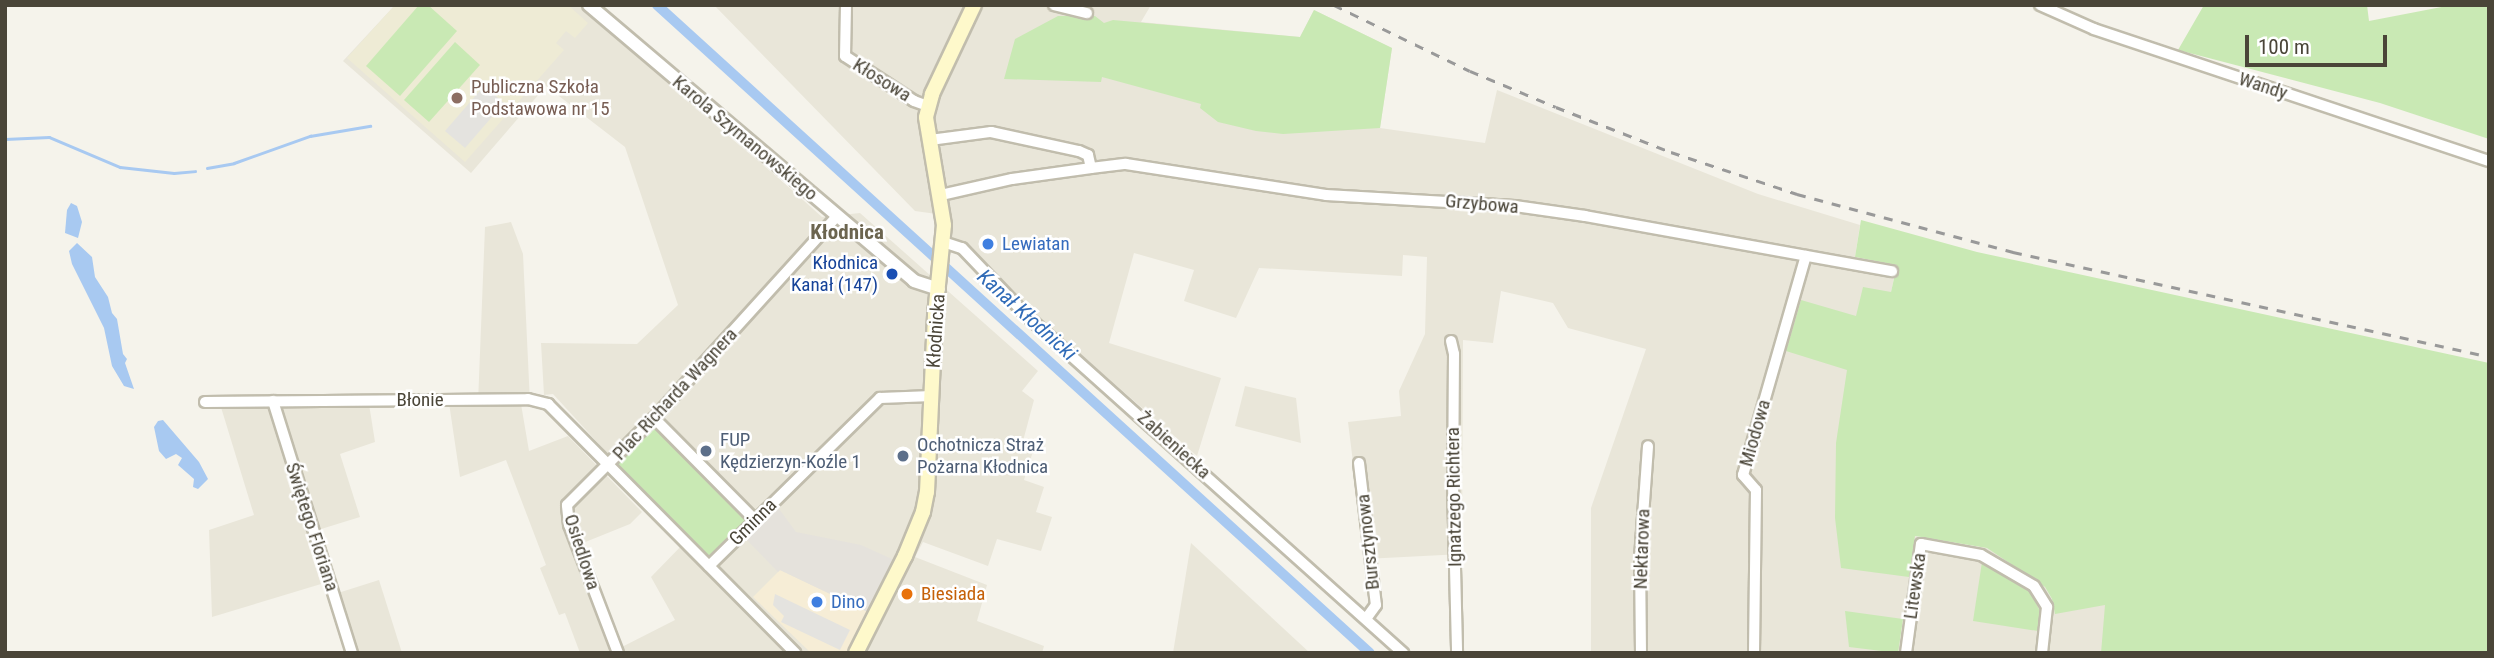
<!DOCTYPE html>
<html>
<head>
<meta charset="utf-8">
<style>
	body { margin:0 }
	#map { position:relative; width:2494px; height:658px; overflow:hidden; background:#f5f3eb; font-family:"Roboto Condensed",sans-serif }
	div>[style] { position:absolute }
	.residential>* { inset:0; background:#e9e6d9 }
	.commercial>* { inset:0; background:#f6edd6 }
	.industrial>* { inset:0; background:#e5e2dc }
	.education>* { inset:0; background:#eeebd5 }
	.green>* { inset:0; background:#c9e9b4 }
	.parking>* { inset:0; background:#e4e3df }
	.water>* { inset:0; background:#a8c9f1 }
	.stream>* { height:2.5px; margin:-1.25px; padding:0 1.25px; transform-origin:1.25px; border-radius:1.25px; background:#a8c9f1 }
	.canal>* { height:10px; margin:-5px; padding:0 5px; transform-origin:5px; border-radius:5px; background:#a8c9f1 }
	.roads { filter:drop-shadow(2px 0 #c1bdad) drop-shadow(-2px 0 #c1bdad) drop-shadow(0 2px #c1bdad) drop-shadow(0 -2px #c1bdad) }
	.minor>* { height:10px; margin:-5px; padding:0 5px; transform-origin:5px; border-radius:5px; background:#fff }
	.tertiary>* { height:12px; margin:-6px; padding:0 6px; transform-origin:6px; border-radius:6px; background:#fff }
	.secondary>* { height:14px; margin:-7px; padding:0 7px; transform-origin:7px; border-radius:7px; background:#fef9cb }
	.rail>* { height:2.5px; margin-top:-1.25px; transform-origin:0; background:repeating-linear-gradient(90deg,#999 0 9px,transparent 0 18px) }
	.dots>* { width:19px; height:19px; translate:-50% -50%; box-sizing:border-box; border:4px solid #fff; border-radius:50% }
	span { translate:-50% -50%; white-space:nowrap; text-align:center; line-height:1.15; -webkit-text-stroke:5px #fff; paint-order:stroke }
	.street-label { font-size:19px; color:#4a4538 }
	.education-label { font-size:19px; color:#785e54 }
	.left { translate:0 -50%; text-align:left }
	.shop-label { font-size:19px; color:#366cbe }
	.transit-label { font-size:19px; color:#164399 }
	.right { translate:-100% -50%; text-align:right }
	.service-label { font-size:19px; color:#4e5e75 }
	.food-label { font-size:19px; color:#c56008 }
	.neighbourhood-label { font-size:21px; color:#6c654f; font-weight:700 }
	.water-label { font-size:21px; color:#306bb7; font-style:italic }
	.frame { position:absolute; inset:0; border:7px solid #4a4538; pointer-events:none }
	.scale { position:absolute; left:2245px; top:35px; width:142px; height:32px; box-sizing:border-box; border:4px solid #4a4538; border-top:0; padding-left:9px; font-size:21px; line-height:24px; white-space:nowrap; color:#4a4538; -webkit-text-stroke:5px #fff; paint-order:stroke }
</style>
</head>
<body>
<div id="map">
	<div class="residential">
		<div style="clip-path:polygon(395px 5px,585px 5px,822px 217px,860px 213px,1038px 371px,1022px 391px,1034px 400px,1023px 441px,1035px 445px,1024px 480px,1044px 487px,1036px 512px,1052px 517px,1041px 551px,997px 539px,988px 566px,923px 542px,915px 557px,987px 585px,977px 621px,1044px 646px,1042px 653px,580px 653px,565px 613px,559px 615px,540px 568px,546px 565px,506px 460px,460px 477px,449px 403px,478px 403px,485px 227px,511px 222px,523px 254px,530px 403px,521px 404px,529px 451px,568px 436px,642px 512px,630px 524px,573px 547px,614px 651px,675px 620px,651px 577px,687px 540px,553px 394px,544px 395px,541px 343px,637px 344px,678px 305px,625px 147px,546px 86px,471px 173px,343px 61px)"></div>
		<div style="clip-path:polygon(714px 5px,1151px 5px,1141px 22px,1300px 37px,1314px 10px,1392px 48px,1380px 128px,1485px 143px,1497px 90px,1758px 194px,1860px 225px,1855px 257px,1897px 264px,1891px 292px,1848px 369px,1914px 536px,1987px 548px,2034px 577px,2045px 587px,2052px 599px,2106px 604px,2102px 653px,1591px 653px,1591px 508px,1646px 349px,1568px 328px,1553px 303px,1501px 291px,1493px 343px,1463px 340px,1462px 554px,1365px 559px,1348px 422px,1401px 416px,1399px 391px,1425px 334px,1427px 257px,1403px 255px,1402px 276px,1259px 268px,1236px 318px,1184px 301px,1194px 270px,1134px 253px,1109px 343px,1221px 378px,1197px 456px,1013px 295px,986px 263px,952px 237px,951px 216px,915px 211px)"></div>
		<div style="clip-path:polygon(1245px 386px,1296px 398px,1301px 443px,1235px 426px)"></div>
		<div style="clip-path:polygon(220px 404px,369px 404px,375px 442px,340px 454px,360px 517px,305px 534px,321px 584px,212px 617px,209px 530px,254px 515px)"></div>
		<div style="clip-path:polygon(1191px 543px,1310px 653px,1173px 653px)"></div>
		<div style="clip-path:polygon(379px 580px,402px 653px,356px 653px,338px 593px)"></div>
	</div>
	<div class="commercial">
		<div style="clip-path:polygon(780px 570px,868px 612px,846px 653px,811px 653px,753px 597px)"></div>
	</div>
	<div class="industrial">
		<div style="clip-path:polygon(777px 506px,796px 532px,861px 545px,894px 560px,868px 612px,780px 570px,778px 572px,745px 538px)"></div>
	</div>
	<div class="education">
		<div style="clip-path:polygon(395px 5px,568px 5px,588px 23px,575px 38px,566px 31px,556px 43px,564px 50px,465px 162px,347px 58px)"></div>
	</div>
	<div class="green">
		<div style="clip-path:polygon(419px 5px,428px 5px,457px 31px,400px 96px,366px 66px)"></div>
		<div style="clip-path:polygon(2204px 5px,2367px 5px,2369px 21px,2452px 5px,2489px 5px,2489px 139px,2380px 103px,2178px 50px)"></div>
		<div style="clip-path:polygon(1314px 10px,1392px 48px,1380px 128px,1283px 134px,1256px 131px,1218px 122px,1200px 108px,1201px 104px,1102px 77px,1101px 82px,1004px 79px,1015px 39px,1058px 16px,1095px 16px,1104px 23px,1113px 20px,1300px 37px)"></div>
		<div style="clip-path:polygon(455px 42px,480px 65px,429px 122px,404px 100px)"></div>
		<div style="clip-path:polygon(1861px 220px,1977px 252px,2489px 363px,2489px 653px,2101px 653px,2105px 605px,2055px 614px,2052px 599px,2045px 587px,1987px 548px,1915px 536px,1909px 577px,1841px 568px,1835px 518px,1836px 443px,1847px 370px,1786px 351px,1801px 300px,1856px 316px,1863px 287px,1891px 292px,1897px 265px,1855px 257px)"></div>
		<div style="clip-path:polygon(656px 426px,749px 520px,712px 556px,706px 556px,616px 466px)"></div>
		<div style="clip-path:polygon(1982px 562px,2030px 591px,2040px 611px,2038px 631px,1973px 621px)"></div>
		<div style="clip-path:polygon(1845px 611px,1903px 619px,1898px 653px,1849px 647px)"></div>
	</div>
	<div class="parking">
		<div style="clip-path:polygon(484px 86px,504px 103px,465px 148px,445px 131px)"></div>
		<div style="clip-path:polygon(775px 594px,850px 630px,840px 650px,781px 622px,784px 616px,773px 605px)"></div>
	</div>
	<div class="water">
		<div style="clip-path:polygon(71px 203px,77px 206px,82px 222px,78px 238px,65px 233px,67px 210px)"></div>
		<div style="clip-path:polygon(77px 243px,92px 257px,95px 277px,108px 297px,112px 313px,117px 319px,123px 354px,127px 359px,125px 363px,134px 389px,124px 386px,112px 366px,104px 328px,72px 264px,69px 251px)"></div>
		<div style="clip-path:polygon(163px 420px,199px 462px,208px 479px,198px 489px,193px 487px,194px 479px,178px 465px,182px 458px,176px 454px,166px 459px,159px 451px,154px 427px,158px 421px)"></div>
	</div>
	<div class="stream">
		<div style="left:5px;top:139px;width:44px;rotate:-2.6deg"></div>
		<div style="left:49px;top:137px;width:77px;rotate:22.9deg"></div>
		<div style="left:120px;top:167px;width:54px;rotate:6.3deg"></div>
		<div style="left:174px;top:173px;width:21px;rotate:-5deg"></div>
		<div style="left:207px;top:168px;width:27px;rotate:-10deg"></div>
		<div style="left:234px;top:163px;width:81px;rotate:-19.6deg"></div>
		<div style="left:310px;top:136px;width:61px;rotate:-9.5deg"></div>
	</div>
	<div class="canal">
		<div style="left:657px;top:5px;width:963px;rotate:42.27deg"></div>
	</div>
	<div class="roads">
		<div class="minor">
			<div style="left:846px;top:5px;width:51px;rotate:91.1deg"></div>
			<div style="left:845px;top:56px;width:82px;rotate:33.1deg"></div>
			<div style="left:914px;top:101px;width:15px;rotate:20deg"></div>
			<div style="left:1054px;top:5px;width:34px;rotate:14deg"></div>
			<div style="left:2040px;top:5px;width:59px;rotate:24deg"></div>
			<div style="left:2094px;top:29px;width:416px;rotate:18.5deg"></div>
			<div style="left:930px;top:140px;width:62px;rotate:-7.5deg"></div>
			<div style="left:991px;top:132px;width:90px;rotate:12.2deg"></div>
			<div style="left:1079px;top:151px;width:10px;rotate:24deg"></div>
			<div style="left:1088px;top:155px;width:13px;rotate:77deg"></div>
			<div style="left:1091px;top:168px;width:35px;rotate:-7deg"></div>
			<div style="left:1126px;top:164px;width:202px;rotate:8.8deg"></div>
			<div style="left:1326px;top:195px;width:189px;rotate:3.3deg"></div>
			<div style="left:1515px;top:206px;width:71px;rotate:8.1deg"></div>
			<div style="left:1585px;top:216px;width:312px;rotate:10.2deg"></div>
			<div style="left:941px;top:195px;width:73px;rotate:-12.7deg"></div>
			<div style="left:1012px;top:179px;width:80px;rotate:-7.9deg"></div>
			<div style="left:943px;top:242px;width:20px;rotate:18deg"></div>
			<div style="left:962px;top:248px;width:95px;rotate:46.3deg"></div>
			<div style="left:1028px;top:317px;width:504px;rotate:41.86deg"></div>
			<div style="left:1451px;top:341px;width:13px;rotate:77deg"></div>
			<div style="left:1454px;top:354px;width:131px;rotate:90.4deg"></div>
			<div style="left:1453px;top:485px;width:168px;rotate:88.6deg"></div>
			<div style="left:273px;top:401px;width:264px;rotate:72.6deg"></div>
			<div style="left:205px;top:402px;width:323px;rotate:-0.5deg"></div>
			<div style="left:528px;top:399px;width:21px;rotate:14deg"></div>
			<div style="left:548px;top:404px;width:351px;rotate:45.2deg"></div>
			<div style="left:654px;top:418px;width:144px;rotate:45.3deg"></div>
			<div style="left:1359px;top:463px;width:143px;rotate:83.2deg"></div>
			<div style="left:1376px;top:605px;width:17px;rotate:126deg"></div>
			<div style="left:709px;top:566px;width:240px;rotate:-44.5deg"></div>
			<div style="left:880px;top:398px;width:52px;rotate:-2.2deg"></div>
			<div style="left:618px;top:653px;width:137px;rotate:-110.9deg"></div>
			<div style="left:569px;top:525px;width:20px;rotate:-96deg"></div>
			<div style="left:567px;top:505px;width:123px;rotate:-45deg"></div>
			<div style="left:654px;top:418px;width:273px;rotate:-47.8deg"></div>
			<div style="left:1641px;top:653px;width:95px;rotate:-90.6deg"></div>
			<div style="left:1640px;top:558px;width:112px;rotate:-85.9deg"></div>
			<div style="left:1754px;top:653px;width:163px;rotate:-89.3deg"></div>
			<div style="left:1756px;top:490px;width:20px;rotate:-131deg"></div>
			<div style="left:1743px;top:475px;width:228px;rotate:-74deg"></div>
			<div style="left:1906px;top:653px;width:110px;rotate:-82.2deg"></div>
			<div style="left:1921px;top:544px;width:61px;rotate:10.4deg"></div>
			<div style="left:1981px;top:555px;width:61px;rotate:30.3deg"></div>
			<div style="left:2034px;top:586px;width:25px;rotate:58deg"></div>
			<div style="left:2047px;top:607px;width:46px;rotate:96.2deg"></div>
		</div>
		<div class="tertiary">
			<div style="left:589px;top:5px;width:426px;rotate:40.3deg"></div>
			<div style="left:914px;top:281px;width:26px;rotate:18deg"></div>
		</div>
		<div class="secondary">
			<div style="left:856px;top:653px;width:109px;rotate:-63.2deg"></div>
			<div style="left:905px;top:556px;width:48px;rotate:-67.8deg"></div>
			<div style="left:923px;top:512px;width:20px;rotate:-79deg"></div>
			<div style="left:927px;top:492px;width:177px;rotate:-87.4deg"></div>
			<div style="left:935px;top:315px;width:90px;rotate:-84.3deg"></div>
			<div style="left:944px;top:225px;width:109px;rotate:-99.5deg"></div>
			<div style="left:926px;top:117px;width:24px;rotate:-75deg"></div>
			<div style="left:932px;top:94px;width:98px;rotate:-64.7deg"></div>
		</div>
	</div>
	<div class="rail">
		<div style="left:1334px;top:5px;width:151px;rotate:25.9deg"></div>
		<div style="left:1470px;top:71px;width:93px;rotate:22.7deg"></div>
		<div style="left:1556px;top:107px;width:123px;rotate:21.4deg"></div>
		<div style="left:1671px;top:152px;width:133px;rotate:18.4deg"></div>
		<div style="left:1797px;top:194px;width:224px;rotate:15deg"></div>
		<div style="left:2013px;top:252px;width:487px;rotate:12.4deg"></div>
	</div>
	<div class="dots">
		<div style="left:457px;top:98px;background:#8d6e63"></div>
		<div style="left:988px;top:244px;background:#3f7fe0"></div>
		<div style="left:892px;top:274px;background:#1a4fb4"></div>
		<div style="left:706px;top:451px;background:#5c6f8a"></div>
		<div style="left:903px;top:456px;background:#5c6f8a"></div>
		<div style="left:907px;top:594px;background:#e8710a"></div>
		<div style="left:817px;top:602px;background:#3f7fe0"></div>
	</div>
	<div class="street-label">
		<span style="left:882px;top:80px;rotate:32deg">Kłosowa</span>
		<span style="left:2263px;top:86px;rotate:18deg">Wandy</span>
		<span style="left:745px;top:138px;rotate:40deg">Karola Szymanowskiego</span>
		<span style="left:1482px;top:204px;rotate:5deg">Grzybowa</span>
		<span style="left:936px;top:331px;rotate:-86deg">Kłodnicka</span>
		<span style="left:675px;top:394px;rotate:-47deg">Plac Richarda Wagnera</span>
		<span style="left:420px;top:400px">Błonie</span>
		<span style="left:1755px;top:433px;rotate:-74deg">Miodowa</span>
		<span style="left:1174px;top:445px;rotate:42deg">Żabieniecka</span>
		<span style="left:1454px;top:497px;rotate:-91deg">Ignatzego Richtera</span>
		<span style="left:753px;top:522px;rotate:-45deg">Gminna</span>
		<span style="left:312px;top:527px;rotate:72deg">Świętego Floriana</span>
		<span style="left:1368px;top:542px;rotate:-96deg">Bursztynowa</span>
		<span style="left:1642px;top:549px;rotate:-88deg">Nektarowa</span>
		<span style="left:582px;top:552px;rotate:72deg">Osiedlowa</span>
		<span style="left:1915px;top:586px;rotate:-82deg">Litewska</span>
	</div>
	<div class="education-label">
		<span class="left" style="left:471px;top:98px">Publiczna Szkoła<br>Podstawowa nr 15</span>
	</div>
	<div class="shop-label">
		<span class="left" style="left:1002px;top:244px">Lewiatan</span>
		<span class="left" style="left:831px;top:602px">Dino</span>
	</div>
	<div class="transit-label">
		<span class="right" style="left:878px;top:274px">Kłodnica<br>Kanał (147)</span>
	</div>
	<div class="service-label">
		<span class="left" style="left:720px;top:451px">FUP<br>Kędzierzyn-Koźle 1</span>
		<span class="left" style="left:917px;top:456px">Ochotnicza Straż<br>Pożarna Kłodnica</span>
	</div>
	<div class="food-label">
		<span class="left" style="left:921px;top:594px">Biesiada</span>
	</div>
	<div class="neighbourhood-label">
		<span style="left:847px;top:232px">Kłodnica</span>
	</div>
	<div class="water-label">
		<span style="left:1027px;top:315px;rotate:42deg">Kanał Kłodnicki</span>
	</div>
	<div class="frame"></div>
	<div class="scale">100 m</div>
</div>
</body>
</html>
